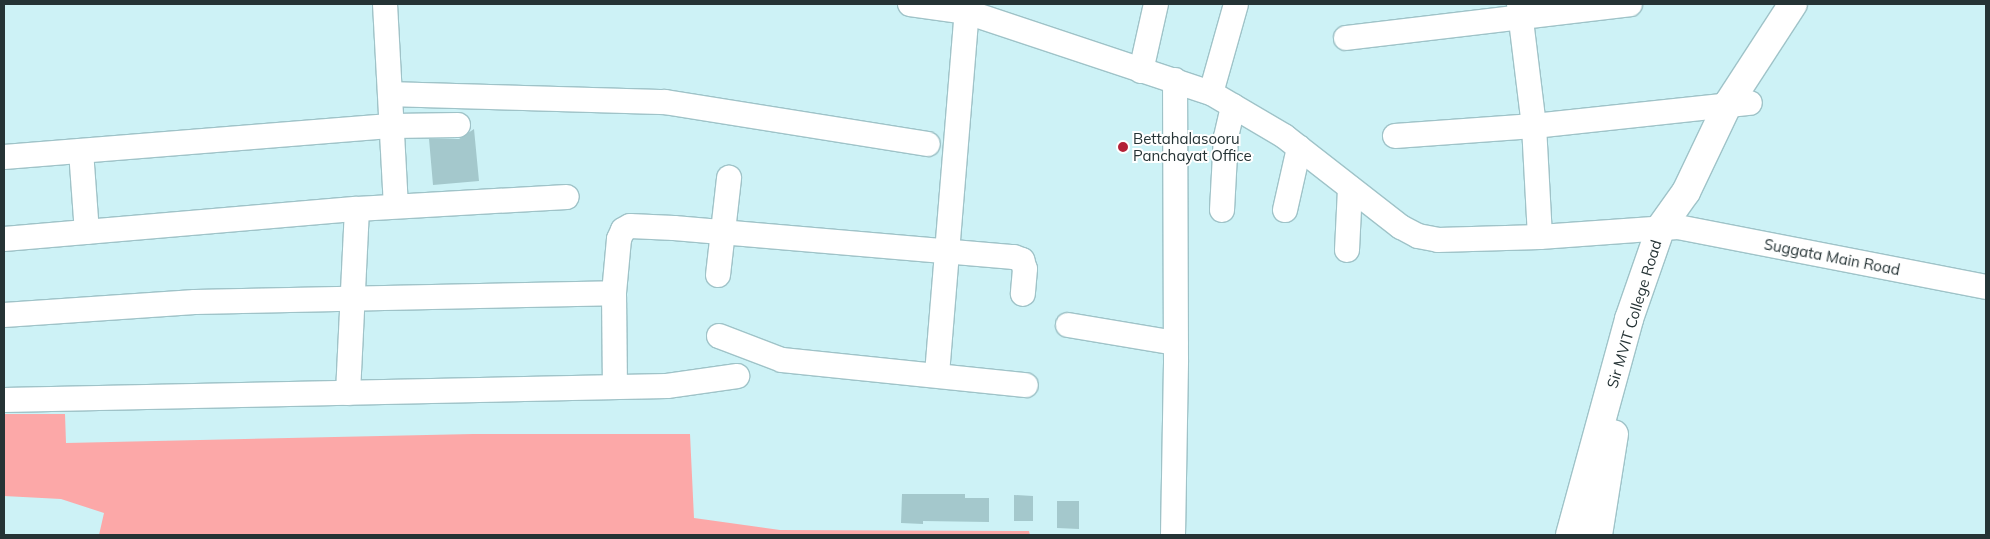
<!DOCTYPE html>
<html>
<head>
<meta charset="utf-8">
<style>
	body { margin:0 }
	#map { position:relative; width:1990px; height:539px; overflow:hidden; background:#cdf2f6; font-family:Mulish,sans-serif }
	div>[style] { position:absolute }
	.green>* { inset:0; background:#fca8a8 }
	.building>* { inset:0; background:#a4c8cc }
	.roads { filter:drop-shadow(1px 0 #9fc3c8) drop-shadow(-1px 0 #9fc3c8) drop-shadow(0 1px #9fc3c8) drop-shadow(0 -1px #9fc3c8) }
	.minor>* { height:24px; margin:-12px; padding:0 12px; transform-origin:12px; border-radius:12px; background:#fff }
	.major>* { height:28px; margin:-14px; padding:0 14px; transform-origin:14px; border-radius:14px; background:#fff }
	.dots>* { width:14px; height:14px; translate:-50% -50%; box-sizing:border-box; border:2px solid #fff; border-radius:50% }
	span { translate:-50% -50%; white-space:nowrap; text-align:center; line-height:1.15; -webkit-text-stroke:4px #fff; paint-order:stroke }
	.poi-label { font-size:15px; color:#253335 }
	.left { translate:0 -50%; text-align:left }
	.street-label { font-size:15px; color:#253335 }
	.frame { position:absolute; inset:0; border:5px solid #253335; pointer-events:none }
</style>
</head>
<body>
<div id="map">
	<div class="green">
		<div style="clip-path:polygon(4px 414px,65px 414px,66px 443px,473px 434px,690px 434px,694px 518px,780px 530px,1029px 531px,1030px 535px,99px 535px,104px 513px,61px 499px,4px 496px)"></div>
	</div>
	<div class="building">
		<div style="clip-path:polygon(474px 129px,479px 181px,433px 185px,429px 139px,459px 139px)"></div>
		<div style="clip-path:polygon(902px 494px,965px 494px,965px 498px,989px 498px,989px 522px,923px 521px,923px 524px,901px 523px)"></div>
		<div style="clip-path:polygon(1014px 495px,1033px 496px,1033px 521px,1014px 521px)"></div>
		<div style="clip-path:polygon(1057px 501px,1079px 501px,1079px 529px,1057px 528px)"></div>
	</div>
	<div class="roads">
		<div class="minor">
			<div style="left:385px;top:4px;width:202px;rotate:86.9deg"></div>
			<div style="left:910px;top:4px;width:58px;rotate:8deg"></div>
			<div style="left:967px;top:12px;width:257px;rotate:18.4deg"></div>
			<div style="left:1211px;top:93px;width:85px;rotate:30.5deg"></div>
			<div style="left:1284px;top:136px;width:148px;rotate:37.9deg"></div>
			<div style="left:1401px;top:227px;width:19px;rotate:28deg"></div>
			<div style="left:1418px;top:236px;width:20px;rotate:11deg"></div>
			<div style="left:1438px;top:240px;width:102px;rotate:-1.7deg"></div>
			<div style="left:1540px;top:237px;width:138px;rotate:-4.1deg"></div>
			<div style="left:1678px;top:227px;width:314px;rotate:11deg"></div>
			<div style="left:1519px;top:4px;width:123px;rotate:83deg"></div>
			<div style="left:1534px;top:126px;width:111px;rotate:86.9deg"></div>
			<div style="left:1346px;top:38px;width:286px;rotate:-6.8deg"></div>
			<div style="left:1141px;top:71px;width:69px;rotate:-77.4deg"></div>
			<div style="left:1211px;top:93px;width:92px;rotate:-74.3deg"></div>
			<div style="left:391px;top:94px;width:274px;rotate:1.7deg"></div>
			<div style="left:665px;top:102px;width:266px;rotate:9.1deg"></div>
			<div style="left:1395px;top:136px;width:139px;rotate:-4.1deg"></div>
			<div style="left:1534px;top:126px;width:217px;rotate:-6.1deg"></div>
			<div style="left:81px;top:151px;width:81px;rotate:85.8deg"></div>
			<div style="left:4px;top:157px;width:390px;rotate:-4.6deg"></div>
			<div style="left:393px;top:126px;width:65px;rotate:-0.9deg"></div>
			<div style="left:1222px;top:210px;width:73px;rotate:-86.9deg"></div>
			<div style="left:1226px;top:137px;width:32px;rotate:-77deg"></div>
			<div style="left:1285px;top:210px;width:64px;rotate:-77.3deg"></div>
			<div style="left:4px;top:239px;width:354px;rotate:-4.9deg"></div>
			<div style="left:357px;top:209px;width:210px;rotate:-3.3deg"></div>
			<div style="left:1347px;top:250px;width:62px;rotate:-87.2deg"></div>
			<div style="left:718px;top:275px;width:98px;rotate:-83.5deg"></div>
			<div style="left:614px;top:293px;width:54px;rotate:-84.7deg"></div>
			<div style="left:619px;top:239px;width:10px;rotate:-66deg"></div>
			<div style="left:623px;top:230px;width:8px;rotate:-30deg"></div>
			<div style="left:630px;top:226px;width:44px;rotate:2.6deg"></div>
			<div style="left:674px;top:228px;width:341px;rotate:4.9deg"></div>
			<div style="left:1014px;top:257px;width:9px;rotate:21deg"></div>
			<div style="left:1022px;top:260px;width:9px;rotate:72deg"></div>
			<div style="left:1025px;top:269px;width:25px;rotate:95deg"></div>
			<div style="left:4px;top:315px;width:191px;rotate:-3.9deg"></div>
			<div style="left:195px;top:302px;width:419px;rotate:-1.2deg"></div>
			<div style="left:614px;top:293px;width:92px;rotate:89.4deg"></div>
			<div style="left:1068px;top:325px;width:109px;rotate:9.5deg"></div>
			<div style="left:719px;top:336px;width:67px;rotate:20.9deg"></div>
			<div style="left:782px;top:360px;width:245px;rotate:5.9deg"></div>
			<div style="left:937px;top:374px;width:363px;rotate:-85.3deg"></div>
			<div style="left:348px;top:393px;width:184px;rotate:-87.2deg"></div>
			<div style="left:4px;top:400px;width:663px;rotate:-1.21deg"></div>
			<div style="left:667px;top:386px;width:71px;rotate:-8.1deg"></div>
			<div style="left:1173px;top:535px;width:175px;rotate:-89deg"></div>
			<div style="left:1176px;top:360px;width:280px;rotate:-90.2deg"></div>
		</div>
		<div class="major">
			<div style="left:1570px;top:535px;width:224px;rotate:-74.7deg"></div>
			<div style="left:1629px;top:319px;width:97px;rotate:-70.8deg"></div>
			<div style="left:1661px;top:227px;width:43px;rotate:-54.5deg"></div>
			<div style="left:1686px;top:192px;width:98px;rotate:-64.5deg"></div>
			<div style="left:1728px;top:104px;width:119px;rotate:-57deg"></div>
			<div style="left:1598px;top:535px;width:102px;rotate:-81deg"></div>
		</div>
	</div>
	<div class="dots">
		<div style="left:1123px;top:147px;background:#b32036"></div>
	</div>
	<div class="poi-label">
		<span class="left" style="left:1133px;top:147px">Bettahalasooru<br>Panchayat Office</span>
	</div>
	<div class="street-label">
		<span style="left:1832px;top:257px;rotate:11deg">Suggata Main Road</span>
		<span style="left:1634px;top:314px;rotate:-73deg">Sir MVIT College Road</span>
	</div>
	<div class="frame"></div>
</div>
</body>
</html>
